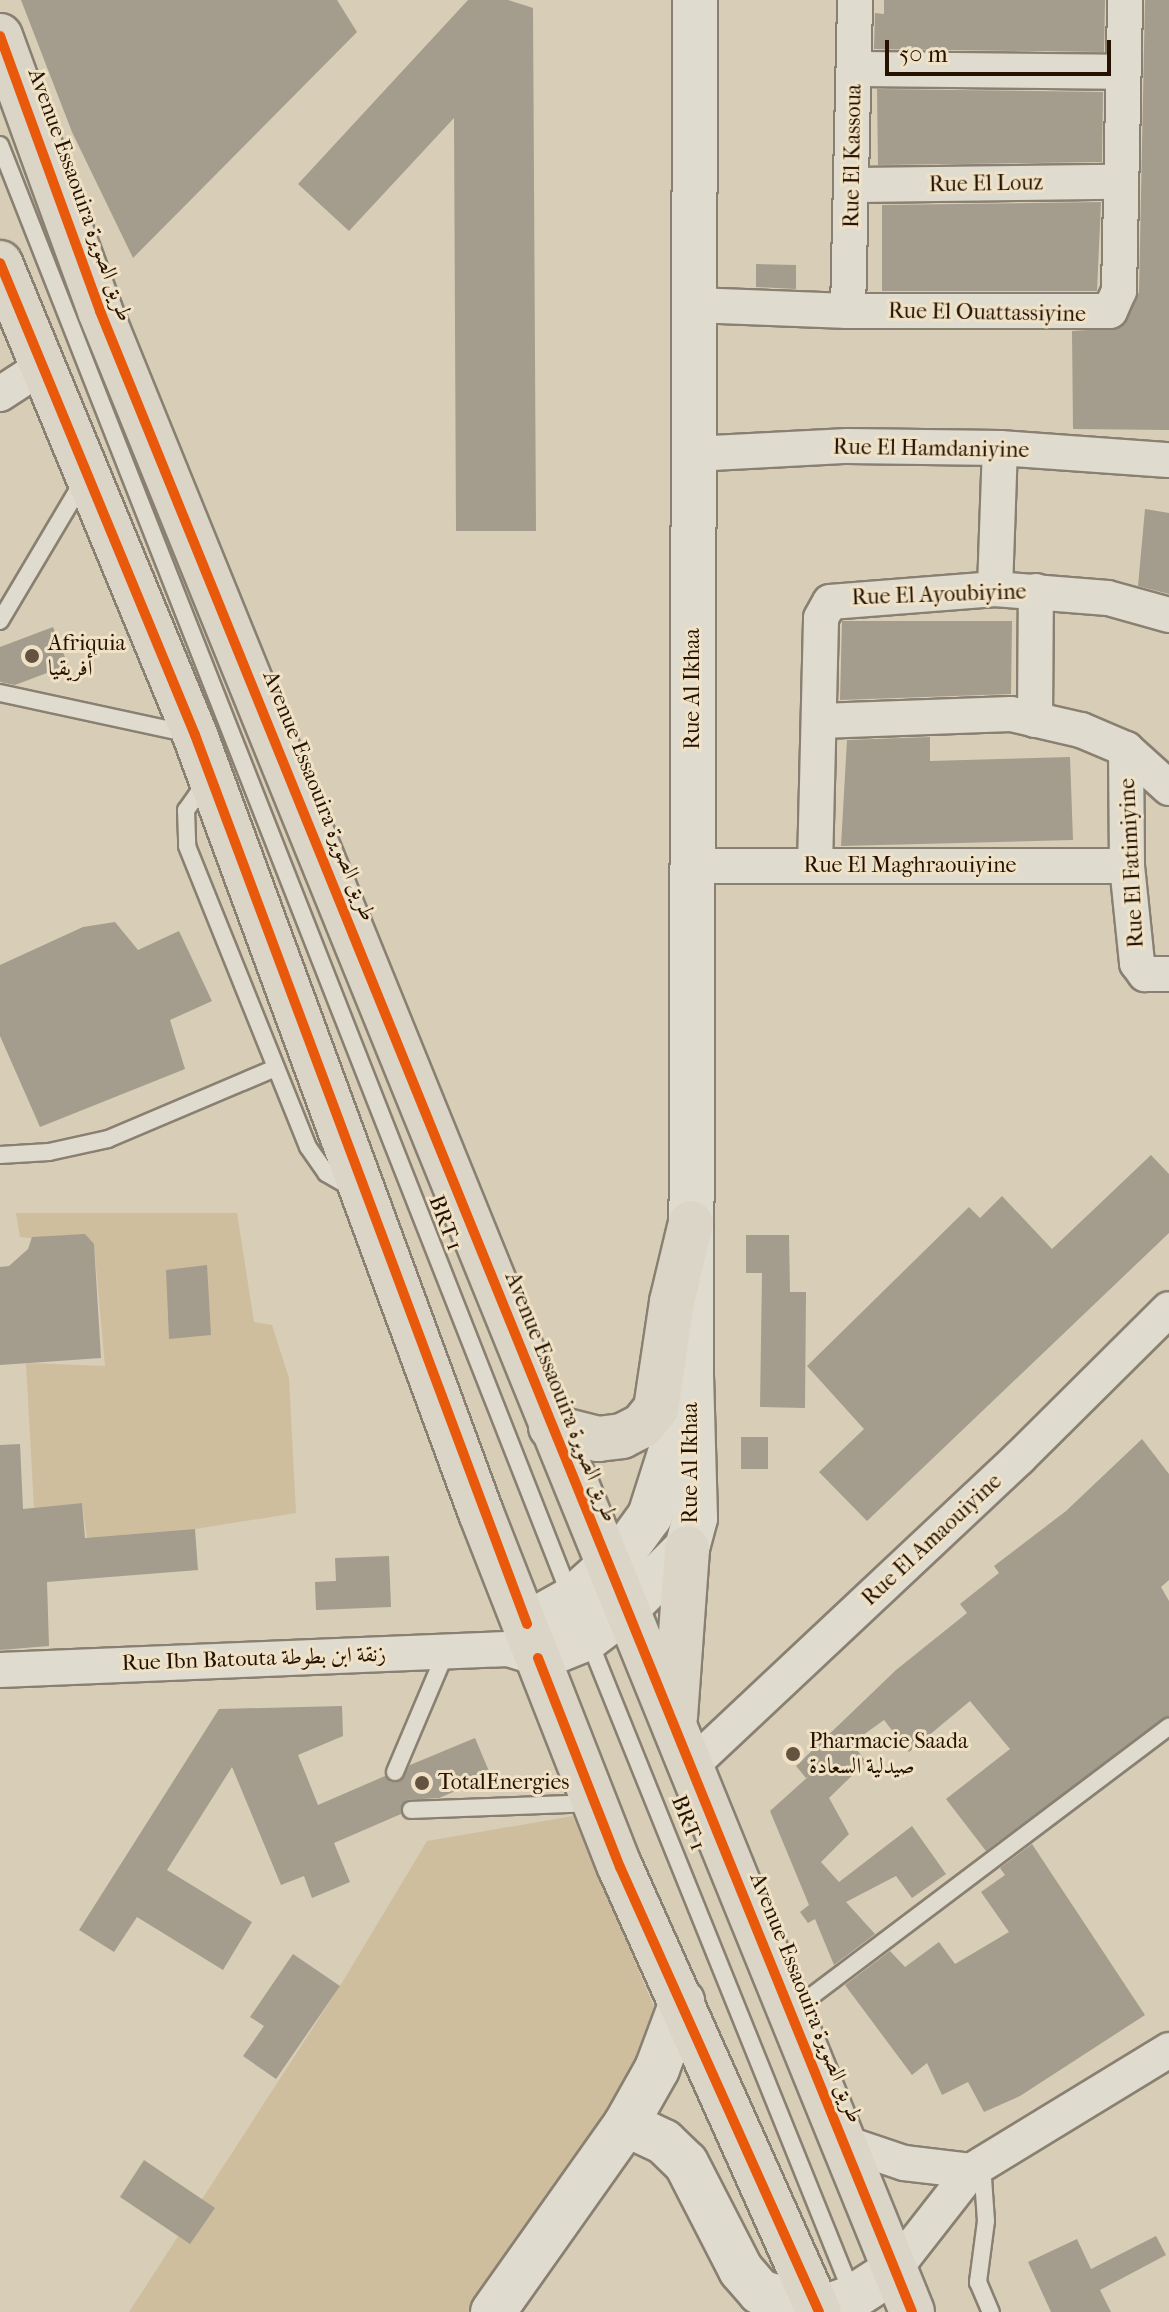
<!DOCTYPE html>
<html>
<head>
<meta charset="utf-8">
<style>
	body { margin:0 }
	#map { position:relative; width:1169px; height:2312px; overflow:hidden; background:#d8cdb6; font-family:"IM FELL French Canon",Amiri,serif }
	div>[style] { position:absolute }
	.green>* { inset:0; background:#cebe9e }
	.building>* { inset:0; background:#a49c8c }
	.roads { filter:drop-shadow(2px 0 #898071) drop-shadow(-2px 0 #898071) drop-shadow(0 2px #898071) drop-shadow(0 -2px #898071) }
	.lane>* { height:16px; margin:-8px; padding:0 8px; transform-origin:8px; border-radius:8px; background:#e0dbcf }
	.street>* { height:34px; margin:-17px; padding:0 17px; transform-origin:17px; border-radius:17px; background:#e0dbcf }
	.secondary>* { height:44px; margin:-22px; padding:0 22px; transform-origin:22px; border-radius:22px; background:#e0dbcf }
	.primary>* { height:44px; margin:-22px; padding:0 22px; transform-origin:22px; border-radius:22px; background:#dbd5c7 }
	.cycleway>* { height:10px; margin:-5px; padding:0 5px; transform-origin:5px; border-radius:5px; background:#e8590c }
	.dots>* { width:22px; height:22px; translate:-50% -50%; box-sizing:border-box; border:4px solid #efe2c6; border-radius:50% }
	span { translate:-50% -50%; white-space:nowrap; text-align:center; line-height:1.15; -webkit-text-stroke:6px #efe2c6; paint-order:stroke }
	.street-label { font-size:22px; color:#271202 }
	.poi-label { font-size:22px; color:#271202 }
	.left { translate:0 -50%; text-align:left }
	.scale { position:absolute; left:885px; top:40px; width:226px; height:36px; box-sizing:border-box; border:4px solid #271202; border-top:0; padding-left:10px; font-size:24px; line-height:28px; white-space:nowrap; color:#271202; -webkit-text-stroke:6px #efe2c6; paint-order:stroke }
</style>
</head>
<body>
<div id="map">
	<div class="green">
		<div style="clip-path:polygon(16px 1213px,237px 1213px,254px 1322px,272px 1325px,289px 1378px,296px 1513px,195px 1529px,87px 1538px,82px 1503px,34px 1508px,26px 1363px,105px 1366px,94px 1245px,20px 1237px)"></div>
		<div style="clip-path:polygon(573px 1816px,655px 2009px,645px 2054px,468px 2312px,129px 2312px,340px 1986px,427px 1841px)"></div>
	</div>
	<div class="building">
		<div style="clip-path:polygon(21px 0,337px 0,357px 32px,133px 258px,72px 132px)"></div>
		<div style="clip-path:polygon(468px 0,508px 0,533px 8px,536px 531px,456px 531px,454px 118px,349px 231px,298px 184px)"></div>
		<div style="clip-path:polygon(884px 0,1105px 0,1104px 52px,874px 49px,875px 13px,884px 14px)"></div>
		<div style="clip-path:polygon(1145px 0,1169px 0,1169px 430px,1073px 429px,1072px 331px,1120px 328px,1139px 292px)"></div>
		<div style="clip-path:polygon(877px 89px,1103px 92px,1102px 162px,878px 165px)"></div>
		<div style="clip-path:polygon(1101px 202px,1097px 291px,882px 291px,882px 205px)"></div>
		<div style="clip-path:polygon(756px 264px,796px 265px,796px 289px,756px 287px)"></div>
		<div style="clip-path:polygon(1145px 509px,1169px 513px,1169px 594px,1138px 586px)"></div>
		<div style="clip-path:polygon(842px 621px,1012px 621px,1011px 694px,840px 700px)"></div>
		<div style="clip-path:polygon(53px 627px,68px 665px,15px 685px,0 682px,0 647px)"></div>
		<div style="clip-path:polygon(930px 737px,930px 761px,1070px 757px,1073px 840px,841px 846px,847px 740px)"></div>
		<div style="clip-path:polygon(115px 922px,138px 950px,179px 931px,212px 1001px,170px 1020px,185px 1069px,40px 1127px,0 1036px,0 965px,83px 927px)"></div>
		<div style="clip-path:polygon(1151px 1155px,1169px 1174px,1169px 1233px,867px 1521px,819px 1472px,864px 1429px,807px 1366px,969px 1207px,980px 1218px,1002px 1196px,1052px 1249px)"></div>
		<div style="clip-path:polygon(85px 1234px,94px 1244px,101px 1358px,0 1365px,0 1267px,9px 1266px,28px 1249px,32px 1237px)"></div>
		<div style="clip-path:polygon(746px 1235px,789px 1235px,790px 1292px,806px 1292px,805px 1408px,760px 1407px,762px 1273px,746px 1273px)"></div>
		<div style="clip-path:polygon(207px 1265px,211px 1335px,169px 1339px,166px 1270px)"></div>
		<div style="clip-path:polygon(741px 1437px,768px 1437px,768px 1469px,741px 1469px)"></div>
		<div style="clip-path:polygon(1142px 1439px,1169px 1474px,1169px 1580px,1161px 1587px,1169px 1601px,1169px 1716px,986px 1851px,946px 1799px,1010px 1749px,970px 1701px,909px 1752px,884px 1720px,852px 1743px,866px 1762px,829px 1798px,849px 1834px,821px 1862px,839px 1882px,912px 1826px,946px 1874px,912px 1898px,896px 1876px,846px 1902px,875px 1934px,834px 1965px,815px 1919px,808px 1923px,800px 1912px,809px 1905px,770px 1811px,810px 1775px,806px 1778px,796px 1766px,896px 1670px,967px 1613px,960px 1604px,999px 1573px,994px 1566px,1066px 1511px)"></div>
		<div style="clip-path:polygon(20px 1444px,23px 1509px,82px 1503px,85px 1538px,195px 1529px,198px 1570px,47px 1582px,49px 1646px,0 1650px,0 1445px)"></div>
		<div style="clip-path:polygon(389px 1556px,391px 1607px,316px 1610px,315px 1582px,336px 1581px,335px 1558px)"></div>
		<div style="clip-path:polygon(342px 1706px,343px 1736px,298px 1755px,318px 1805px,385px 1776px,391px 1782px,401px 1781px,410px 1765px,475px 1738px,491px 1776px,439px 1798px,406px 1800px,401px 1814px,334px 1843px,350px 1882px,312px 1898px,304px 1876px,281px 1885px,232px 1767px,167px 1870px,252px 1922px,223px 1970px,137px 1917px,114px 1952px,79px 1930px,219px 1709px)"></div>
		<div style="clip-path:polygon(1032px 1844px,1145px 2015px,1020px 2096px,984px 2112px,968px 2082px,942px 2095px,927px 2063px,912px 2075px,845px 1985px,890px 1951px,905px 1967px,939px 1942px,955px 1964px,1009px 1932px,981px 1892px,1005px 1875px,1000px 1868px)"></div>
		<div style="clip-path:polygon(293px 1954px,340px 1986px,276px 2079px,243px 2056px,264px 2026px,250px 2017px)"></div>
		<div style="clip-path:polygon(144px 2160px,215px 2208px,190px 2244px,120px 2197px)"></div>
		<div style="clip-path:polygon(1156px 2236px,1166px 2255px,1100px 2290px,1111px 2312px,1051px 2312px,1028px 2262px,1077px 2239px,1091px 2269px)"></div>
	</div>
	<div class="roads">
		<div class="lane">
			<div style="left:0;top:145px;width:1558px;rotate:68.54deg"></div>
			<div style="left:0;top:621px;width:163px;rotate:-59.3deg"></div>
			<div style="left:0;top:693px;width:194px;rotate:12.2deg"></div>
			<div style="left:208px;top:779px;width:38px;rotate:125deg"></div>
			<div style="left:186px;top:810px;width:36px;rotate:88deg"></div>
			<div style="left:187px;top:846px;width:324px;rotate:68.1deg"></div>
			<div style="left:308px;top:1147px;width:32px;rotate:55deg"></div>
			<div style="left:326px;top:1173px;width:34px;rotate:30deg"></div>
			<div style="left:0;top:1155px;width:49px;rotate:-3.5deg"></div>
			<div style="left:49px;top:1152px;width:60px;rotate:-12.4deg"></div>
			<div style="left:108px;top:1139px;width:181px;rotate:-23deg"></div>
			<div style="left:588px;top:1638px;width:709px;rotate:68.06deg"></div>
			<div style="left:395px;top:1772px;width:130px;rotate:-67deg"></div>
			<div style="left:411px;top:1810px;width:183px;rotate:-2.2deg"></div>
			<div style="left:793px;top:2010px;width:471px;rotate:-37deg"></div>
			<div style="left:982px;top:2164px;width:57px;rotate:86deg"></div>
			<div style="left:986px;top:2221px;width:62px;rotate:97.5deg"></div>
			<div style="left:978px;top:2282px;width:33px;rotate:67deg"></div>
		</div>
		<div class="street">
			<div style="left:855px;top:69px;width:265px;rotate:0.6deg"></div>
			<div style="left:855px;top:185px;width:263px;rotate:-0.7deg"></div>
			<div style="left:694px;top:305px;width:154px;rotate:2.2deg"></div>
			<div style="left:848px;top:311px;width:262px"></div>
			<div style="left:1110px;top:311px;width:22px;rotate:-66deg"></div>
			<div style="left:1119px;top:291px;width:291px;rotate:-88.8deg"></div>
			<div style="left:848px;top:311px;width:311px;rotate:-88.7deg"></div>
			<div style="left:0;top:394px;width:48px;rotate:-33deg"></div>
			<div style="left:693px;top:454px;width:155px;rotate:-3deg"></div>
			<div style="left:848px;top:446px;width:152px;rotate:0.8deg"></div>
			<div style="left:1000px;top:448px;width:169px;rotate:4.1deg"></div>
			<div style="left:995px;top:589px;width:141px;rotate:-88deg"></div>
			<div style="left:1035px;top:720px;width:129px;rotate:-89.6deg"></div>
			<div style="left:820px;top:721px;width:191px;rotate:-2.1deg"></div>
			<div style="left:1011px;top:714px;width:72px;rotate:12.9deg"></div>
			<div style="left:1081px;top:730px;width:49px;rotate:22.9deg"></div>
			<div style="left:1126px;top:749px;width:58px;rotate:42.2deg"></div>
			<div style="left:1126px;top:749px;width:117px;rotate:89.5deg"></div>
			<div style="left:1127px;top:866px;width:98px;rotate:84.1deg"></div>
			<div style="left:1137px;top:963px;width:14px;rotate:54deg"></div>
			<div style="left:1145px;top:974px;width:24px"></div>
			<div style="left:692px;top:866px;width:435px"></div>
			<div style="left:815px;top:866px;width:248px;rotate:-88.6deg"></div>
			<div style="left:821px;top:618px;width:18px;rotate:-61deg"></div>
			<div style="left:830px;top:602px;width:166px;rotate:-4.5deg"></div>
			<div style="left:995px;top:589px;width:113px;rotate:4.6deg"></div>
			<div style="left:1108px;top:598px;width:63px;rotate:15.6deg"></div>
			<div style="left:0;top:1670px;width:508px;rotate:-2.37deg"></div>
			<div style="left:508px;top:1649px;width:31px;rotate:17deg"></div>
			<div style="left:691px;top:1766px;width:450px;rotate:-43.2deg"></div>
			<div style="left:1019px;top:1458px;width:211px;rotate:-44.8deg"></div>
			<div style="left:842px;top:2142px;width:65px;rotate:18.7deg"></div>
			<div style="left:904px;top:2163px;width:67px;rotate:6.8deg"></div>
			<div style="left:893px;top:2271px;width:127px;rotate:-52deg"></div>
			<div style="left:971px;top:2171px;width:232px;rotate:-31.4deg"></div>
		</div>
		<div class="secondary">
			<div style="left:527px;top:1624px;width:51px;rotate:-29.1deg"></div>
			<div style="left:572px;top:1599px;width:69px;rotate:-42deg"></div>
			<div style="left:623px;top:1553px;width:46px;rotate:-53.9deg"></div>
			<div style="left:650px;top:1516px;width:96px;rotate:-72.3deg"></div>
			<div style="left:538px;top:1658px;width:54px;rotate:-21.8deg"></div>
			<div style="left:588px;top:1638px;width:46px;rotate:-37.1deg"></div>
			<div style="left:625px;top:1610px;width:88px;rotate:-45deg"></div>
			<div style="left:687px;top:1548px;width:31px;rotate:-75deg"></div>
			<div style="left:695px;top:1518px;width:140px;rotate:-91.6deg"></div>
			<div style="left:691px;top:1378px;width:1378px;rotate:-89.83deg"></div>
			<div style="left:626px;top:2124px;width:42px;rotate:25.3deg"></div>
			<div style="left:664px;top:2142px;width:30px;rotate:44deg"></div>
			<div style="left:686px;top:2163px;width:120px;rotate:62.8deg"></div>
			<div style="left:741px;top:2270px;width:29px;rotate:49deg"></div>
			<div style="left:760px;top:2292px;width:61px;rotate:17.2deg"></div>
			<div style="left:818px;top:2310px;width:37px;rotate:-20deg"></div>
			<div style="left:853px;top:2297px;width:48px;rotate:-33deg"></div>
			<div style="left:493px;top:2312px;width:230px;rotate:-54.7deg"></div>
			<div style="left:626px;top:2124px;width:63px;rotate:-60.6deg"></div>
			<div style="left:657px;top:2069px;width:72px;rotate:-69.5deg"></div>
		</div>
		<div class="primary">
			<div style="left:0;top:36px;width:293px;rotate:70deg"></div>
			<div style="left:100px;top:311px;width:2159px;rotate:67.91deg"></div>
			<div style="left:0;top:263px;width:511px;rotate:67.55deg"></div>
			<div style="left:195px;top:735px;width:829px;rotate:69.82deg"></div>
			<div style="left:481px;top:1513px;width:380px;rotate:68.6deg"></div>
			<div style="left:620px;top:1867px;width:487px;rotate:65.9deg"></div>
			<div style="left:551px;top:1427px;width:49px;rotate:14.3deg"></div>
			<div style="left:598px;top:1439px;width:24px;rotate:-7deg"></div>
			<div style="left:622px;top:1436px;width:22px;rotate:-27deg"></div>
			<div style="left:642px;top:1426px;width:22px;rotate:-51deg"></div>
			<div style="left:656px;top:1409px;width:108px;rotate:-81.5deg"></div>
			<div style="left:672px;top:1302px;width:81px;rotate:-76.5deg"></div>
			<div style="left:675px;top:1717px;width:169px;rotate:-85.9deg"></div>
		</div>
	</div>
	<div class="cycleway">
		<div style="left:0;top:36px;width:293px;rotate:70deg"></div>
		<div style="left:100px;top:311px;width:2159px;rotate:67.91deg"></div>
		<div style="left:0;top:263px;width:511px;rotate:67.55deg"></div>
		<div style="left:195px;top:735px;width:949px;rotate:69.52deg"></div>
		<div style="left:538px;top:1658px;width:225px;rotate:68.6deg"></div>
		<div style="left:620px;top:1867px;width:487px;rotate:65.9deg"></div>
	</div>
	<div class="dots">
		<div style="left:32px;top:656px;background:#655341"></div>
		<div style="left:793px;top:1754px;background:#655341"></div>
		<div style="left:422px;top:1783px;background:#655341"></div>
	</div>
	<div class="street-label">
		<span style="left:853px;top:156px;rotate:-89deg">Rue El Kassoua</span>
		<span style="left:986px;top:184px;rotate:-1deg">Rue El Louz</span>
		<span style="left:80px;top:195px;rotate:70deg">Avenue Essaouira طريق الصويرة</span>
		<span style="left:987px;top:313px;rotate:1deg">Rue El Ouattassiyine</span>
		<span style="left:931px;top:449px;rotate:1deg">Rue El Hamdaniyine</span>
		<span style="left:939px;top:595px;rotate:-2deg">Rue El Ayoubiyine</span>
		<span style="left:693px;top:689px;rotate:-90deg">Rue Al Ikhaa</span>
		<span style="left:319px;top:796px;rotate:68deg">Avenue Essaouira طريق الصويرة</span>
		<span style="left:1132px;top:863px;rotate:-93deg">Rue El Fatimiyine</span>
		<span style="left:910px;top:866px">Rue El Maghraouiyine</span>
		<span style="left:445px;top:1223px;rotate:69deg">BRT 1</span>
		<span style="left:561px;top:1397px;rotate:68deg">Avenue Essaouira طريق الصويرة</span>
		<span style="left:691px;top:1463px;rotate:-90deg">Rue Al Ikhaa</span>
		<span style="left:932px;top:1540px;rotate:-43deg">Rue El Amaouiyine</span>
		<span style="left:254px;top:1659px;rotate:-2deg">Rue Ibn Batouta زنقة ابن بطوطة</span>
		<span style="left:688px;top:1823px;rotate:68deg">BRT 1</span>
		<span style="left:806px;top:1998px;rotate:68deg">Avenue Essaouira طريق الصويرة</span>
	</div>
	<div class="poi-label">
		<span class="left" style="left:48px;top:656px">Afriquia<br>أفريقيا</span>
		<span class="left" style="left:809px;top:1754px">Pharmacie Saada<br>صيدلية السعادة</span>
		<span class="left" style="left:438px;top:1783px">TotalEnergies</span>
	</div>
	<div class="scale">50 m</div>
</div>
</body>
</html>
